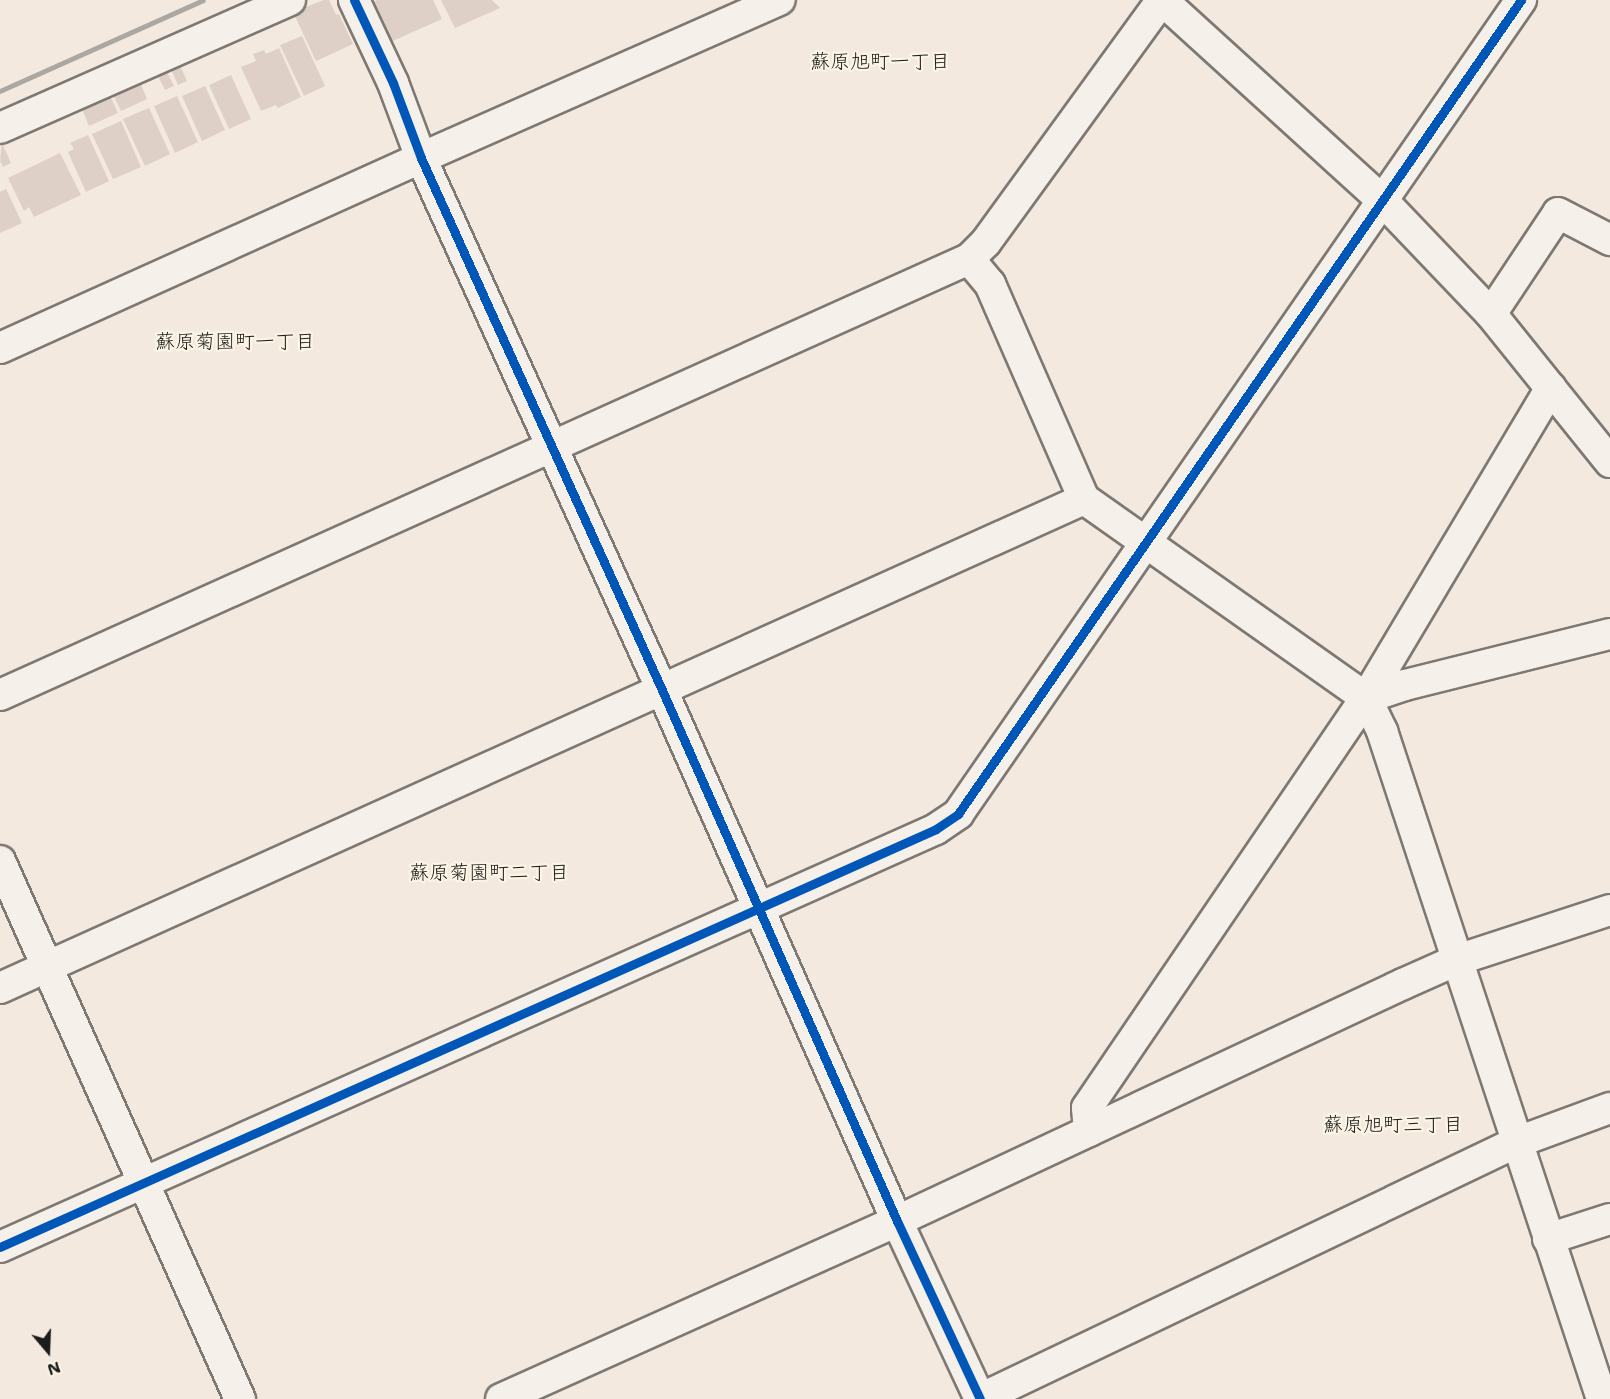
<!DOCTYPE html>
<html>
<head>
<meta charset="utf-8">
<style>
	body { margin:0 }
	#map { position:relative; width:1610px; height:1399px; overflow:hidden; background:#f4e9de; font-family:"Shantell Sans","Klee One",sans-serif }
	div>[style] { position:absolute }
	.building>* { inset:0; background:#dfd0c7 }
	.roads { filter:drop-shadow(2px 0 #7d7873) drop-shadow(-2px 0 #7d7873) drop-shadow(0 2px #7d7873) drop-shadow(0 -2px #7d7873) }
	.minor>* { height:30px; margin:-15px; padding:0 15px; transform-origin:15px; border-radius:15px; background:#f5f1ea }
	.rail>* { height:4.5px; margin:-2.25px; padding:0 2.25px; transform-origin:2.25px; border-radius:2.25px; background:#aba8a3 }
	.cycleway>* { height:9px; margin:-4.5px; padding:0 4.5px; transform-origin:4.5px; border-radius:4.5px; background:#0057b8 }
	span { translate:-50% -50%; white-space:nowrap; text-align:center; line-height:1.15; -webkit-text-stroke:4.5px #fcf5e5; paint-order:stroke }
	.neighbourhood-label { font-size:20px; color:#1c1c1c }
	.north { position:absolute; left:18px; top:1321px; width:60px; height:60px; -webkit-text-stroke:4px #fcf5e5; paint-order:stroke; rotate:161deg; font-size:16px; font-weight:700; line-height:24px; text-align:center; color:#1c1c1c }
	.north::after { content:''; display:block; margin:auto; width:21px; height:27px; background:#1c1c1c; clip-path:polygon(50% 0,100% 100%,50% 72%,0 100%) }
</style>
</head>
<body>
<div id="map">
	<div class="building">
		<div style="clip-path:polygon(324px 0,329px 0,336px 15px,339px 14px,353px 44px,316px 61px,293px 12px)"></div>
		<div style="clip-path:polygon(377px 0,433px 0,442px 19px,388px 43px,372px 9px,376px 8px,373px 2px)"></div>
		<div style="clip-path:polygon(441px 0,492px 0,500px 8px,455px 28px)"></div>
		<div style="clip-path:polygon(302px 36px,325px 86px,304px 96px,280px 45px)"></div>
		<div style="clip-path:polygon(279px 48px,301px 97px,278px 108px,276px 105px,261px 111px,241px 67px,256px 61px,253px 54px,264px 50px,266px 54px)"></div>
		<div style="clip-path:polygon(179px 63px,187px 81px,178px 85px,170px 67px)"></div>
		<div style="clip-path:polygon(165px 68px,174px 86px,165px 90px,156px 72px)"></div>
		<div style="clip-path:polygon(231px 75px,251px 119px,229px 129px,209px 85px)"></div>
		<div style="clip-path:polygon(139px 80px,147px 99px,121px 111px,112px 92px)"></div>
		<div style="clip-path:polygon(205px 86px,225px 130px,202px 141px,182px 96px)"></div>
		<div style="clip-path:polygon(110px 96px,118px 113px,89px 126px,82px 109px)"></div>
		<div style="clip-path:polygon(177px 96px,198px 142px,175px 153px,154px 106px)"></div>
		<div style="clip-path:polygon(149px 108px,170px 154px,145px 166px,123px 119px)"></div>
		<div style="clip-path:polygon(121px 121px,141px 167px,113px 179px,92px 134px)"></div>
		<div style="clip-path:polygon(88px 135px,109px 181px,86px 192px,68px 152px,74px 149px,70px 143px)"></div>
		<div style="clip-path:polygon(2px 143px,11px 163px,3px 167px,0 161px)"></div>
		<div style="clip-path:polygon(60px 153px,81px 195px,34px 217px,29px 207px,24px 211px,8px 178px)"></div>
		<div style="clip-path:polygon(6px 189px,22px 223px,0 233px,0 192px)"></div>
	</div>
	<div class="roads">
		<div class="minor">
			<div style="left:354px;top:0;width:92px;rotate:64.8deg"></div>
			<div style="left:393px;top:83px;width:80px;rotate:69.5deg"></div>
			<div style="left:421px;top:158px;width:584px;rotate:65.63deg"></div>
			<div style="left:662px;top:690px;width:581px;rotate:66.13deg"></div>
			<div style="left:897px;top:1221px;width:196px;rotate:65deg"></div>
			<div style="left:1162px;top:0;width:297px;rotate:42.3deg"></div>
			<div style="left:1382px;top:200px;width:158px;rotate:46.3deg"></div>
			<div style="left:1491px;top:314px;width:190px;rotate:51.2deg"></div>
			<div style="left:0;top:128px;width:317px;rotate:-23.8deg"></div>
			<div style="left:969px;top:259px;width:33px;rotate:50deg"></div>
			<div style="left:990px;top:284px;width:235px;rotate:66.4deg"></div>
			<div style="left:1084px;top:499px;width:345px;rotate:35.2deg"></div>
			<div style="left:1366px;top:698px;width:37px;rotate:64deg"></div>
			<div style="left:1382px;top:731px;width:703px;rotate:71.77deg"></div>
			<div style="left:1491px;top:314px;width:121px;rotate:-56.4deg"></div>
			<div style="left:1558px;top:213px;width:59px;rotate:27.4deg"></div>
			<div style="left:0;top:348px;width:462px;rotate:-24.3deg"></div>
			<div style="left:421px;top:158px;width:392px;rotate:-23.8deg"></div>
			<div style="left:0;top:695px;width:1063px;rotate:-24.23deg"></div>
			<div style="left:969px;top:259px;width:24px;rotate:-45deg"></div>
			<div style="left:986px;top:242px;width:299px;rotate:-54deg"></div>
			<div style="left:1366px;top:698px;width:41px;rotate:-18.4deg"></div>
			<div style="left:1405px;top:685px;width:211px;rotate:-14deg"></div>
			<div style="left:0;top:861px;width:589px;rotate:65.96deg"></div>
			<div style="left:0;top:988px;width:1189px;rotate:-24.28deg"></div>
			<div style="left:1089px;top:1131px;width:23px;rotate:-95deg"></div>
			<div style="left:1087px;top:1108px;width:496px;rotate:-55.8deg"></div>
			<div style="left:1366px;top:698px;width:361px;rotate:-59.2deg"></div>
			<div style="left:1548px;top:1239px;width:65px;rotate:-17.9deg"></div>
			<div style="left:0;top:1247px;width:1025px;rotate:-24.06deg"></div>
			<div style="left:936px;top:829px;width:27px;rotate:-34deg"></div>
			<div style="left:958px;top:814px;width:990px;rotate:-55.33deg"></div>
			<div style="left:501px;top:1399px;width:434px;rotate:-24.2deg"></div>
			<div style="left:897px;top:1221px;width:559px;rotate:-25.1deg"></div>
			<div style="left:1403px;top:984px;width:59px;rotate:-24deg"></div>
			<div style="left:1457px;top:960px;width:161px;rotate:-18.1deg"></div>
			<div style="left:980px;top:1399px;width:593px;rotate:-25.57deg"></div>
			<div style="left:1515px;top:1143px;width:101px;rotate:-20.2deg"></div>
		</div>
	</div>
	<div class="rail">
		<div style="left:0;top:91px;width:222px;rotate:-24.1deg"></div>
	</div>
	<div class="cycleway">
		<div style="left:354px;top:0;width:92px;rotate:64.8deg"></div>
		<div style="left:393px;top:83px;width:80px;rotate:69.5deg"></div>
		<div style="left:421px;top:158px;width:584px;rotate:65.63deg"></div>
		<div style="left:662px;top:690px;width:581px;rotate:66.13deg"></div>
		<div style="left:897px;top:1221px;width:196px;rotate:65deg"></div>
		<div style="left:0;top:1247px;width:1025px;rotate:-24.06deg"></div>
		<div style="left:936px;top:829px;width:27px;rotate:-34deg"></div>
		<div style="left:958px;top:814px;width:990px;rotate:-55.33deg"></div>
	</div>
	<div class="neighbourhood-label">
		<span style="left:880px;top:61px">蘇原旭町一丁目</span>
		<span style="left:235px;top:341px">蘇原菊園町一丁目</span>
		<span style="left:489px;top:872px">蘇原菊園町二丁目</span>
		<span style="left:1393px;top:1124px">蘇原旭町三丁目</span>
	</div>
	<div class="north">N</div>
</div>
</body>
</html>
